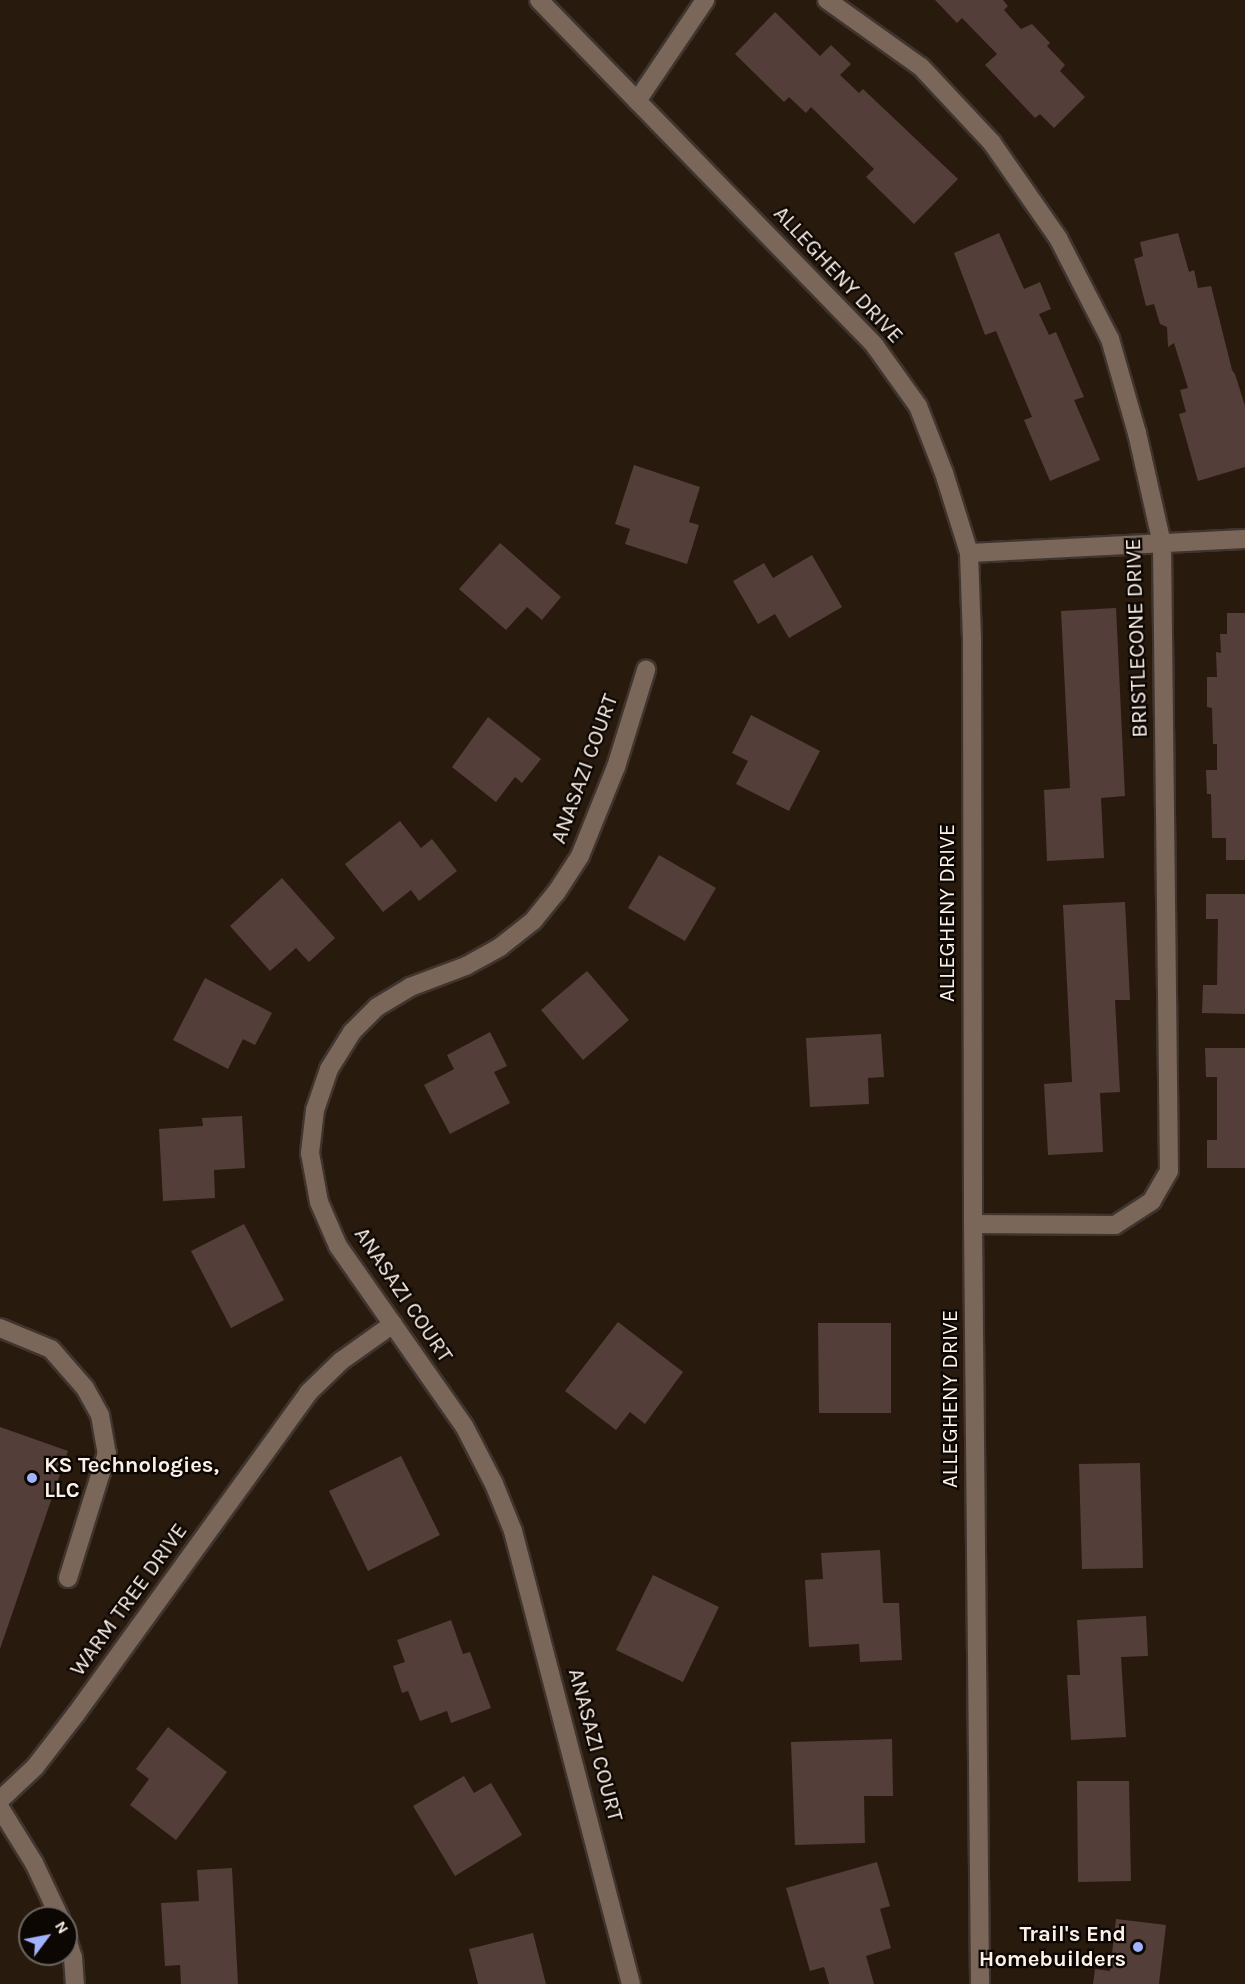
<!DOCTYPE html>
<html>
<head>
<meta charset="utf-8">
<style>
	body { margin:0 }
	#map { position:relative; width:1245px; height:1984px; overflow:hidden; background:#291a0e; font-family:Karla,sans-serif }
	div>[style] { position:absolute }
	.building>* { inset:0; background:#543e3a }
	.roads { filter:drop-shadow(2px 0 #40342f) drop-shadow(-2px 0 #40342f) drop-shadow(0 2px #40342f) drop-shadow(0 -2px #40342f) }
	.minor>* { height:18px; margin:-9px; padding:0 9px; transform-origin:9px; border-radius:9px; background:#7a6759 }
	.dots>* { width:16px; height:16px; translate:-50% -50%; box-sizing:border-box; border:3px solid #0d0703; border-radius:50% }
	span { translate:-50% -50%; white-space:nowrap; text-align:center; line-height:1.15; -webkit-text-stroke:4.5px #0d0703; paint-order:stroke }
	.street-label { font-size:22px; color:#fcf1e9 }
	.poi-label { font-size:22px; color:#fcf1e9; font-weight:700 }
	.left { translate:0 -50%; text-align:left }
	.right { translate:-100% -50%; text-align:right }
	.north { position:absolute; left:18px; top:1906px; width:60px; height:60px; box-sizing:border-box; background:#0d0703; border:2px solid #6d655f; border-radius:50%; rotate:58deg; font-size:16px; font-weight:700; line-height:24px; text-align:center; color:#fcf1e9 }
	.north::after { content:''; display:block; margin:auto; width:21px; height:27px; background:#a1b3fd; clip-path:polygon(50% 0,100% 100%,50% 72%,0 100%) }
</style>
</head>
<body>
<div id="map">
	<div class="building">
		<div style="clip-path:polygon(935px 0,1003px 0,1008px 6px,1004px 10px,1021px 29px,1032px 24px,1050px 43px,1047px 46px,1065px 65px,1060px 71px,1085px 97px,1054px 128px,1040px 114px,1035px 118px,985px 65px,997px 54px,962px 18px,957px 23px)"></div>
		<div style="clip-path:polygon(775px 12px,820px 56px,831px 45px,851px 64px,840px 75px,859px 93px,863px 89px,958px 179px,914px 224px,866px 177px,874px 169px,811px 107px,806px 113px,789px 97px,784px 102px,735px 54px)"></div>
		<div style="clip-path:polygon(999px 233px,1024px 289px,1040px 282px,1051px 309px,1039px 314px,1049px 335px,1056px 332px,1084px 397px,1074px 400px,1100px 460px,1050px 481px,1024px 420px,1032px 417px,996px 331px,985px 335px,954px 253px)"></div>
		<div style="clip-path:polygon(1178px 233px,1189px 272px,1194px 270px,1198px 288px,1211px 286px,1232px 370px,1235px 374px,1245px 406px,1245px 467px,1198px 481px,1179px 414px,1186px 412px,1180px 390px,1188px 388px,1174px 343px,1168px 347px,1167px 327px,1160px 324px,1154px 304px,1146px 306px,1134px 259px,1143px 256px,1140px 242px)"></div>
		<div style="clip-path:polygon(634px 465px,700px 487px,689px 522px,699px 525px,687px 564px,625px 544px,630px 529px,615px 524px)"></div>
		<div style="clip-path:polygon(500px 543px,561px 597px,542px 620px,527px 607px,506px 630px,459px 589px)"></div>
		<div style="clip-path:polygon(812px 555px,842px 607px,789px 638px,775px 614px,758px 624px,733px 581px,764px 563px,773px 578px)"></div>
		<div style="clip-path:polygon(1116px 608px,1125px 796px,1101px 798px,1104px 858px,1047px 861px,1044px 790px,1070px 788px,1061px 611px)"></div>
		<div style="clip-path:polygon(1227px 613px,1245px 613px,1245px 860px,1226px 860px,1226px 838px,1212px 838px,1211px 794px,1207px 794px,1206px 770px,1217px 770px,1217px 744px,1213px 744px,1212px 708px,1207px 707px,1207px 677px,1217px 677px,1216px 652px,1221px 653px,1220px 634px,1227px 634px)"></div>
		<div style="clip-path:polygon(751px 715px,820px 751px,789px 811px,736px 784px,748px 761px,732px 753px)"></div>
		<div style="clip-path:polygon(488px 717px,541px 759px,522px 783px,515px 777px,496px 802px,452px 767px)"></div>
		<div style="clip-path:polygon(400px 821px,421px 848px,432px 839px,457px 871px,419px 901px,411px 890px,383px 912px,345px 864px)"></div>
		<div style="clip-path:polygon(659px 855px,716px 888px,685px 941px,628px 908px)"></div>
		<div style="clip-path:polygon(282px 878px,335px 938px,309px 962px,296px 948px,270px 971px,230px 926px)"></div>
		<div style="clip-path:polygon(1206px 894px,1245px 894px,1245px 1014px,1202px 1013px,1203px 985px,1217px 985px,1218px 919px,1206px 919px)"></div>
		<div style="clip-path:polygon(1125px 902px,1130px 1000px,1115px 1000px,1120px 1092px,1100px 1093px,1103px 1152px,1048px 1155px,1044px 1084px,1072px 1082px,1063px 905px)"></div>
		<div style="clip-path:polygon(587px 971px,629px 1020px,583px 1060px,541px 1010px)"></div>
		<div style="clip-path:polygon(205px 978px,272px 1013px,255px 1045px,243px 1039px,228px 1069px,173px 1040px)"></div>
		<div style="clip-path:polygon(490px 1032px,507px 1066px,494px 1072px,510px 1103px,450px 1134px,424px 1085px,454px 1069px,447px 1055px)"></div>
		<div style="clip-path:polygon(881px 1034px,884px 1077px,868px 1078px,869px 1104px,810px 1107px,806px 1038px)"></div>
		<div style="clip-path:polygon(1205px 1048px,1245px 1048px,1245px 1168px,1207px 1168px,1207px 1140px,1217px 1140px,1217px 1077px,1206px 1077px)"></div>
		<div style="clip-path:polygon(242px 1116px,245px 1168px,214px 1170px,215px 1198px,163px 1201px,159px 1129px,203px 1126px,202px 1118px)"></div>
		<div style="clip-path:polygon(244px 1224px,284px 1300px,231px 1328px,191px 1251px)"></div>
		<div style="clip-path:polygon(618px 1322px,683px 1372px,645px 1424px,630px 1412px,616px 1430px,565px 1391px)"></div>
		<div style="clip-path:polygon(818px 1323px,891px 1323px,891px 1413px,819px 1413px)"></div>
		<div style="clip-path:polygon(0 1427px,68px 1451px,0 1649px)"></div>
		<div style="clip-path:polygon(401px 1456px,440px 1535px,368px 1571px,329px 1491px)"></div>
		<div style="clip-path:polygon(1140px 1463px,1143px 1568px,1082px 1569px,1079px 1464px)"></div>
		<div style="clip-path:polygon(880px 1550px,883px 1603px,899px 1603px,902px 1660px,860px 1662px,859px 1644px,809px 1647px,805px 1580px,823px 1579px,821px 1553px)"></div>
		<div style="clip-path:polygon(653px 1575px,719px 1607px,683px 1682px,616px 1650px)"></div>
		<div style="clip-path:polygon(1146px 1616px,1148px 1656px,1121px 1657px,1126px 1737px,1071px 1740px,1067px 1675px,1080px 1675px,1077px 1620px)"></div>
		<div style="clip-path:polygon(451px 1620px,463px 1654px,470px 1652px,491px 1708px,451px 1723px,447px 1711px,420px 1721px,408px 1691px,402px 1693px,393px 1666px,405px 1662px,397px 1640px)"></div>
		<div style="clip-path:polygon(168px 1727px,227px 1772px,176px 1840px,130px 1805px,149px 1779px,136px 1769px)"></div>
		<div style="clip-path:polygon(892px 1739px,893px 1796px,864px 1796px,865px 1843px,795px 1845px,791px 1742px)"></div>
		<div style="clip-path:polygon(464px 1776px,474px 1793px,491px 1783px,522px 1835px,455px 1876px,413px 1806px)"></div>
		<div style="clip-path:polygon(1077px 1781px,1129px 1781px,1131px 1881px,1078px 1882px)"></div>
		<div style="clip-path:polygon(877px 1862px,890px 1906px,880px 1909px,891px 1948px,866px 1956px,874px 1984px,829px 1984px,824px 1967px,810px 1971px,786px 1888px)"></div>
		<div style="clip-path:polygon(232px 1868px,238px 1984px,181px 1984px,180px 1965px,165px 1966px,161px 1903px,199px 1901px,197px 1870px)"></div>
		<div style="clip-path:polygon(1116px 1919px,1166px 1925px,1159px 1984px,1093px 1984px,1095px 1969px,1110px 1971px)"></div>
		<div style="clip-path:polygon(533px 1933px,546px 1984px,478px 1984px,469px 1949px)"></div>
	</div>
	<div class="roads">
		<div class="minor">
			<div style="left:539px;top:0;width:482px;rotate:45.8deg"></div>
			<div style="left:875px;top:346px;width:74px;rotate:54.4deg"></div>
			<div style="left:918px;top:406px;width:72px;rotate:68.8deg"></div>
			<div style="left:944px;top:473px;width:84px;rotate:72.6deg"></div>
			<div style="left:969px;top:553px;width:88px;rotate:88deg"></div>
			<div style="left:972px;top:641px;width:583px;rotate:89.9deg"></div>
			<div style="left:973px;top:1224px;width:760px;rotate:89.47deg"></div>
			<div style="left:827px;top:0;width:115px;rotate:35.5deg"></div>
			<div style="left:921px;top:67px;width:104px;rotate:46.9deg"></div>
			<div style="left:992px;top:143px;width:116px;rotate:55.2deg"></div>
			<div style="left:1058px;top:238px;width:114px;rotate:62.8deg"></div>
			<div style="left:1110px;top:339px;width:98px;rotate:74deg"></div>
			<div style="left:1137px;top:433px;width:114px;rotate:77.3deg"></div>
			<div style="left:1162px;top:544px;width:627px;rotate:89.36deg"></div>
			<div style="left:1169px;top:1171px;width:34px;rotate:120deg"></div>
			<div style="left:1152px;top:1201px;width:44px;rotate:147deg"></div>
			<div style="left:1115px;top:1225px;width:142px;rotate:-179.6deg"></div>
			<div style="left:637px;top:101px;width:122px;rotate:-56deg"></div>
			<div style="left:969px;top:553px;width:276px;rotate:-2.9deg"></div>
			<div style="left:0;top:1328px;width:55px;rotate:22.4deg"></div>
			<div style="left:51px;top:1349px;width:52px;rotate:48.9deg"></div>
			<div style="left:85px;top:1388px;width:31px;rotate:61deg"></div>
			<div style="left:100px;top:1415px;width:39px;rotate:80deg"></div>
			<div style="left:107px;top:1453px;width:131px;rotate:107.3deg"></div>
			<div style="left:0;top:1800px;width:48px;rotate:-43.3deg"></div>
			<div style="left:35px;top:1767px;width:67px;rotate:-52.3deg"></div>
			<div style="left:76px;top:1714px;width:396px;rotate:-54.1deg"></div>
			<div style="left:308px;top:1393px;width:46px;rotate:-44.1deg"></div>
			<div style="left:341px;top:1361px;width:64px;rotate:-35.4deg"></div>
			<div style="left:0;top:1808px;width:65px;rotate:58.3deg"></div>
			<div style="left:34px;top:1863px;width:61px;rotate:64.7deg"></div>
			<div style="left:66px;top:1936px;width:22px;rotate:72deg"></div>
			<div style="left:73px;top:1957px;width:27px;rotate:86deg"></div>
			<div style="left:631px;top:1984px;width:468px;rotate:-104.6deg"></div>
			<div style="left:513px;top:1531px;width:51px;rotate:-112deg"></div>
			<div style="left:494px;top:1484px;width:65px;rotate:-117.3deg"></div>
			<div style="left:464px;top:1426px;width:220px;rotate:-125deg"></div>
			<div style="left:338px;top:1246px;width:48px;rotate:-113.4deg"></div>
			<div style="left:319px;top:1202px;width:50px;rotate:-100.4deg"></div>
			<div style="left:310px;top:1153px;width:43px;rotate:-83.4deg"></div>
			<div style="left:315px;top:1110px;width:43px;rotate:-71.1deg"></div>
			<div style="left:329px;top:1069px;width:44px;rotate:-58.1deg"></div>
			<div style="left:352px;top:1032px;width:35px;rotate:-45deg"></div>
			<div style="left:377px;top:1007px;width:39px;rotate:-31deg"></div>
			<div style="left:410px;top:987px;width:60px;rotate:-20.6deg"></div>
			<div style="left:466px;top:966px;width:39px;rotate:-29deg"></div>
			<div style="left:500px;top:947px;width:42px;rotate:-38.2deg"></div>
			<div style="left:533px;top:921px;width:36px;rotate:-51deg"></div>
			<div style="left:556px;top:893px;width:44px;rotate:-57deg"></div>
			<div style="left:580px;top:856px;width:96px;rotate:-68deg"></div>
			<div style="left:616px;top:767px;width:102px;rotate:-72.8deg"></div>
		</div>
	</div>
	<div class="dots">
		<div style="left:32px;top:1478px;background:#a1b3fd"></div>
		<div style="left:1138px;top:1947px;background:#a1b3fd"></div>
	</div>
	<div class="street-label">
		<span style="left:838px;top:275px;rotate:47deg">ALLEGHENY DRIVE</span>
		<span style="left:1137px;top:638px;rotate:-92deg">BRISTLECONE DRIVE</span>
		<span style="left:585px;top:769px;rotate:-70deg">ANASAZI COURT</span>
		<span style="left:948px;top:913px;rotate:-90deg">ALLEGHENY DRIVE</span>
		<span style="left:403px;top:1295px;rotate:56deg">ANASAZI COURT</span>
		<span style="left:951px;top:1399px;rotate:-90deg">ALLEGHENY DRIVE</span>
		<span style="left:129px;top:1600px;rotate:-54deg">WARM TREE DRIVE</span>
		<span style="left:595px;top:1745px;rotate:75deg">ANASAZI COURT</span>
	</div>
	<div class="poi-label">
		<span class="left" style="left:44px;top:1478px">KS Technologies,<br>LLC</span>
		<span class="right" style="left:1126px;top:1947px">Trail's End<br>Homebuilders</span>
	</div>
	<div class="north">N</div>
</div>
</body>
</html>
